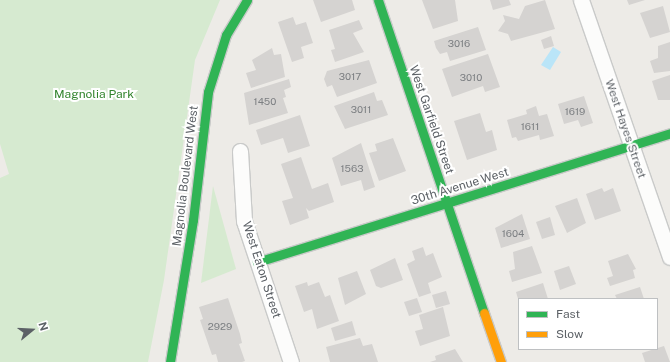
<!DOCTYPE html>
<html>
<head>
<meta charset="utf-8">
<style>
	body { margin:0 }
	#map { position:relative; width:670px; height:362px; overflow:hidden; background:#edebe7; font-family:"Public Sans",sans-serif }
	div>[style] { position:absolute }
	.green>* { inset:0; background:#d6ead0 }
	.water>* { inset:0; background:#bae5f8 }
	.building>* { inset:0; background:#d5d3d1 }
	.roads { filter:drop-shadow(1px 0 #c9cac9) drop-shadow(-1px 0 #c9cac9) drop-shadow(0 1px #c9cac9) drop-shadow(0 -1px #c9cac9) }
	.street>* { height:15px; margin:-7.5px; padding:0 7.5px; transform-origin:7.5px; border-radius:7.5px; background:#fcfcfb }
	.fast>* { height:9px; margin:-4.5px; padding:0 4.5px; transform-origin:4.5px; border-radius:4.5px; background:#30b455 }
	.slow>* { height:9px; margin:-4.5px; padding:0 4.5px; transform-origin:4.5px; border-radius:4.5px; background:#ff9f0a }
	span { translate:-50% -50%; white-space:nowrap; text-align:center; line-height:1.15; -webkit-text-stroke:4px #fff; paint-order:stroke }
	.number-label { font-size:10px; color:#7c7f82 }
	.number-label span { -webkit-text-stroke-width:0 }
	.park-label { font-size:12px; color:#32842d }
	.street-label { font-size:12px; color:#5c6166 }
	.legend { position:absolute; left:518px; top:298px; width:140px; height:52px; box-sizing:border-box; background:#fff; border:1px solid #bec0c2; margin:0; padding:5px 7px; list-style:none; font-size:12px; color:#5c6166 }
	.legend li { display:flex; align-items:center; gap:8px; height:20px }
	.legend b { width:20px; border:1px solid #bec0c2 }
	.north { position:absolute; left:12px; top:310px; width:40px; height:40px; -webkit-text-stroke:3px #fff; paint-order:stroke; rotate:72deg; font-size:11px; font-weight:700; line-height:16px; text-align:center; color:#5c6166 }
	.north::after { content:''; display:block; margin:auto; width:14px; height:18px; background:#5c6166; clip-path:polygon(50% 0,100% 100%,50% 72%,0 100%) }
</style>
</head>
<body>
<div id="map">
	<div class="green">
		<div style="clip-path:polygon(0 0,220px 0,195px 60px,164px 280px,148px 362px,0 362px,0 178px,9px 174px,0 144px)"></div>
		<div style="clip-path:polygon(213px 186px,236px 269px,201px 283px)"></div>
	</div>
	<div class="water">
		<div style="clip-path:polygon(553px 47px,561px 52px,550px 70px,541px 65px)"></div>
	</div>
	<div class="building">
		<div style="clip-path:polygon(313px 0,352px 0,355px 10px,321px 22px)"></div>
		<div style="clip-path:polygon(422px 0,455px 0,458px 21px,433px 29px)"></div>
		<div style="clip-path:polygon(490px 0,509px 0,511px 5px,493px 10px)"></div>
		<div style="clip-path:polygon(545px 0,555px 29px,511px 41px,508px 34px,498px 31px,505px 21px,503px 15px,519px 19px,525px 6px)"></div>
		<div style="clip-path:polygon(627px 0,645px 0,629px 5px)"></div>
		<div style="clip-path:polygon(663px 6px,670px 32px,650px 38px,640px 13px)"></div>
		<div style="clip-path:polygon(293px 17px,296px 25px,306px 22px,313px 43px,301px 47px,304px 58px,292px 62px,278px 22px)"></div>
		<div style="clip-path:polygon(359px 20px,363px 29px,353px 33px,364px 52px,335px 62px,331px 50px,335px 49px,329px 30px)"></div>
		<div style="clip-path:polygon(478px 27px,486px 50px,450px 61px,447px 52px,440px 54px,436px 48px,434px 41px)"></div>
		<div style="clip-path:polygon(551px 36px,554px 46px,544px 49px,541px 40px)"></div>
		<div style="clip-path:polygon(670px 42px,670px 71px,654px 73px,650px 61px,658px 58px,658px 46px)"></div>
		<div style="clip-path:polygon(272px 48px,274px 55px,281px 54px,285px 77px,251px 88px,246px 73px,256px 70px,252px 60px)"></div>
		<div style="clip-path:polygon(488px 54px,500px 87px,485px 92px,483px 86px,452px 97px,442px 69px)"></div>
		<div style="clip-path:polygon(369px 60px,377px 83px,337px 97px,332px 85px,327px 87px,324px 79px,327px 71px)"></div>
		<div style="clip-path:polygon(670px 75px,670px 100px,658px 100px,652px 81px)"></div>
		<div style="clip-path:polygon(289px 79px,291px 87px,284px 90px,286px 97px,283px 98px,288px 113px,249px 125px,244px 93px)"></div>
		<div style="clip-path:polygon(374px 92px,377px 101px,382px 100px,388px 115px,345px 129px,334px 106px)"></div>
		<div style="clip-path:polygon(584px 96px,593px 123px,581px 127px,578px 120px,564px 124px,558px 104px)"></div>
		<div style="clip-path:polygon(536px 106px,539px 116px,547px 114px,554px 136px,540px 140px,539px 135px,518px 141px,516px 137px,512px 138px,507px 120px,527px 114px,526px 110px)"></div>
		<div style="clip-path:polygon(480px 113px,486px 132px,492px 130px,497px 150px,467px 160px,454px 121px)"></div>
		<div style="clip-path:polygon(300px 115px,310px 146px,288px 153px,283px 138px,261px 145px,256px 130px)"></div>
		<div style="clip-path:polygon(393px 138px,406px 171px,379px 181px,369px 153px,377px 151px,375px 144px)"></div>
		<div style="clip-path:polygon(361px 143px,375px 187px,364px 191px,361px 180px,341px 186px,332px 158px)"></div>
		<div style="clip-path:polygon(301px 157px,312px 189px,328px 183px,334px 202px,309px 211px,306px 208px,309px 218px,290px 225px,282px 201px,293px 198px,281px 164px)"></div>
		<div style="clip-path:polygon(602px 188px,604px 192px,613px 188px,621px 211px,595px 220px,586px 194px)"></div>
		<div style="clip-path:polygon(577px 198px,586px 223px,567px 233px,555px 206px)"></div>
		<div style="clip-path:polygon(522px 214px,530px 239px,501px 248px,495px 228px)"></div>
		<div style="clip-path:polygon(550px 217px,555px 235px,542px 239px,536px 222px)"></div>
		<div style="clip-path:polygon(532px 246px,542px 273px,512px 282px,509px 271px,515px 269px,513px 252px)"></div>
		<div style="clip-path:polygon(423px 247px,426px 256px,433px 253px,442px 277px,428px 283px,431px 293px,419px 297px,407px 264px,415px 260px,412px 251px)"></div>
		<div style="clip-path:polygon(628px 254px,636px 269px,633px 270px,635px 278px,610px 286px,607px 278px,613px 276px,608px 261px)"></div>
		<div style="clip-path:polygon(395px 258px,403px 280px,381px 288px,376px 286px,370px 270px)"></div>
		<div style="clip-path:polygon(569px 266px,576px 284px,560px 290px,554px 271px)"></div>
		<div style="clip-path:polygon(357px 271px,366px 294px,345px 305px,338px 278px)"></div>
		<div style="clip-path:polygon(307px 282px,308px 286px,319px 282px,325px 297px,330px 295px,339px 321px,317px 329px,312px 309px,304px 312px,295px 286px)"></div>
		<div style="clip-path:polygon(543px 283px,548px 299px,519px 302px,516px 292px)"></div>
		<div style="clip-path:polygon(640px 287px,644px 299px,617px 299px,615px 295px)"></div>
		<div style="clip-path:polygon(446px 291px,450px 304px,436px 308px,432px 295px)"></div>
		<div style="clip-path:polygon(228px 298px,240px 334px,242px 343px,239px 344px,245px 361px,242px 362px,218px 362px,216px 354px,212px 355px,200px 320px,203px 319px,199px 307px)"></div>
		<div style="clip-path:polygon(417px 298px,422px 312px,409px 316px,404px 302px)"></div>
		<div style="clip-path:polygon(443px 307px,450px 336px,420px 346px,415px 331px,423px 329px,419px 315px)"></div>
		<div style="clip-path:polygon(352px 321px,356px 335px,335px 341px,331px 328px)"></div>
		<div style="clip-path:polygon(360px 338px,363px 346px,372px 344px,378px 362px,330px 362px,326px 347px)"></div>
		<div style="clip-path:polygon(664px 346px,670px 362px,645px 362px,642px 353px)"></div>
		<div style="clip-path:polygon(455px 349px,463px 362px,430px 362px,436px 360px,435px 356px)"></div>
	</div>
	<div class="roads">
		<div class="street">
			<div style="left:581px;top:0;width:272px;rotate:70.9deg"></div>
			<div style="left:240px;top:151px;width:70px;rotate:86.7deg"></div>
			<div style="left:244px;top:221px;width:149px;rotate:71.6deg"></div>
		</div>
		<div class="fast">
			<div style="left:378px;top:0;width:330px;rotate:71.3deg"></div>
			<div style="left:257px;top:262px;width:433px;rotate:-17.3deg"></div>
			<div style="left:170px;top:362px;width:144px;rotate:-80.8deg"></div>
			<div style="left:193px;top:220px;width:129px;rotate:-83.3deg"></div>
			<div style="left:208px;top:92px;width:60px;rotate:-72.5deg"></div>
			<div style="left:226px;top:35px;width:41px;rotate:-59deg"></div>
		</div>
		<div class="slow">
			<div style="left:484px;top:313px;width:52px;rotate:70.9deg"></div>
		</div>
	</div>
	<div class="number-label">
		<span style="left:459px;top:44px">3016</span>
		<span style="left:350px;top:77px">3017</span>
		<span style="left:471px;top:78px">3010</span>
		<span style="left:265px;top:102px">1450</span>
		<span style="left:361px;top:110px">3011</span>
		<span style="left:575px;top:112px">1619</span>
		<span style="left:530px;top:127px">1611</span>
		<span style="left:352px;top:169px">1563</span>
		<span style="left:513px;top:234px">1604</span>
		<span style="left:220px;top:327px">2929</span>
	</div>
	<div class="park-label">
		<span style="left:94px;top:95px">Magnolia Park</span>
	</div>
	<div class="street-label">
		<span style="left:431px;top:120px;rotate:71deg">West Garfield Street</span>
		<span style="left:625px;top:129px;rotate:71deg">West Hayes Street</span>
		<span style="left:186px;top:176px;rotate:-83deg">Magnolia Boulevard West</span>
		<span style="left:460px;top:187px;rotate:-17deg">30th Avenue West</span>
		<span style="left:261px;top:270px;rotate:72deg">West Eaton Street</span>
	</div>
	<ul class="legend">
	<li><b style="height:5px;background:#30b455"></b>Fast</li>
	<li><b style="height:5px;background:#ff9f0a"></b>Slow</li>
	</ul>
	<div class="north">N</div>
</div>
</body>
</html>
